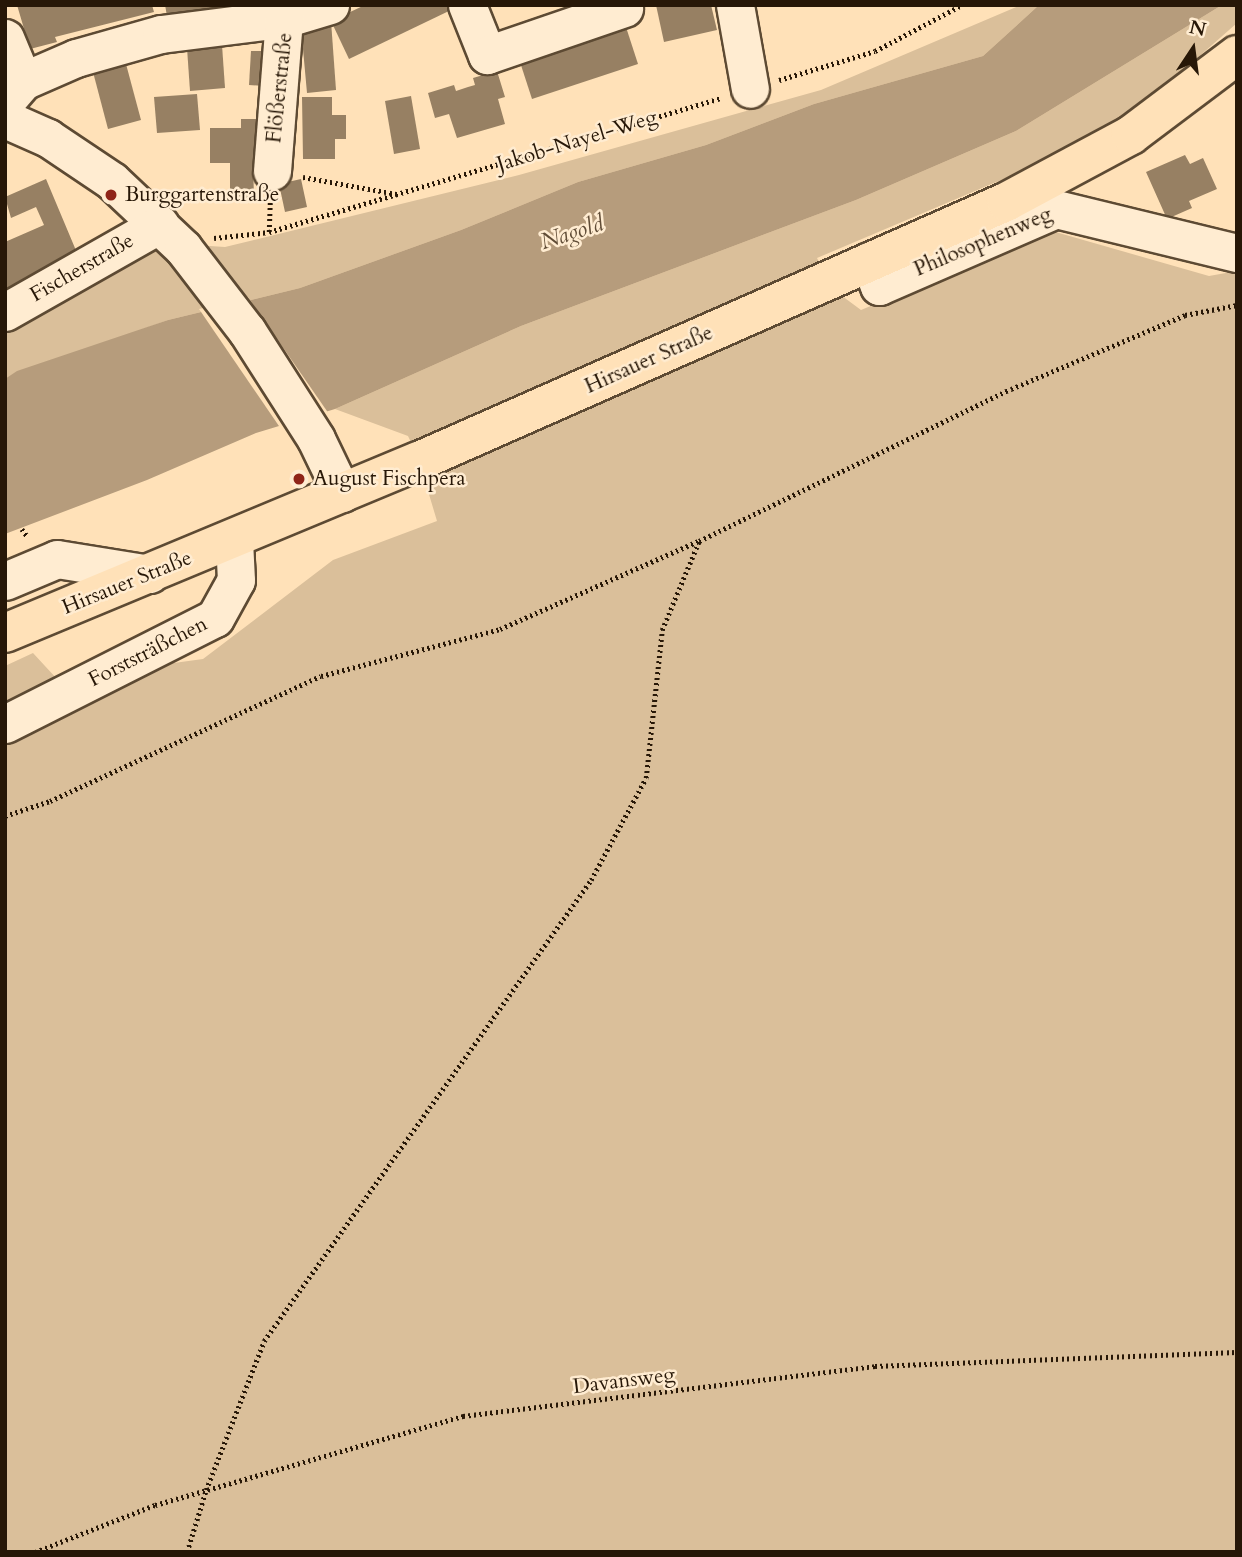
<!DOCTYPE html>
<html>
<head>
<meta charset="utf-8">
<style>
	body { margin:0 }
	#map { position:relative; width:1242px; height:1557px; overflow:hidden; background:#ffe1b8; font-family:Cardo,serif }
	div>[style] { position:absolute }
	.green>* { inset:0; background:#dabf9a }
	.water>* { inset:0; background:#b69c7c }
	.pier>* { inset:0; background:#ffe1b8 }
	.building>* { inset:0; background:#978063 }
	.path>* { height:4.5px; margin-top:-2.25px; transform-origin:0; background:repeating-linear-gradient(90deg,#271707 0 2px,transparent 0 5.5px) }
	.roads { filter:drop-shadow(2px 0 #5d4a33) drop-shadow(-2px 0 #5d4a33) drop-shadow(0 2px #5d4a33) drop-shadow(0 -2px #5d4a33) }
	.minor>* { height:37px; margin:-18.5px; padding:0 18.5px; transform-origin:18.5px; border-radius:18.5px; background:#ffecd1 }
	.major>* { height:38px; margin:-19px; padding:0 19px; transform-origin:19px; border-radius:19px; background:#ffe1b8 }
	.dots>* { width:19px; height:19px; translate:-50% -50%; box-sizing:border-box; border:4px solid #ffecd1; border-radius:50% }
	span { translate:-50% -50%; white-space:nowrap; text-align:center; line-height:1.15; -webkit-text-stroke:5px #ffecd1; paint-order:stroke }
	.street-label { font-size:21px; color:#271707 }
	.poi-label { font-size:21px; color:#271707 }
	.left { translate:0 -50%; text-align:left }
	.water-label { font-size:23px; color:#604c36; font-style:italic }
	.frame { position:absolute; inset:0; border:7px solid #271707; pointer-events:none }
	.north { position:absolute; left:1158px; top:14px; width:70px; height:70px; -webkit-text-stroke:5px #ffecd1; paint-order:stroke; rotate:13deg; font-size:19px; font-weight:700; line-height:28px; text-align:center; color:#271707 }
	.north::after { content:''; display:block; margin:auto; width:24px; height:32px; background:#271707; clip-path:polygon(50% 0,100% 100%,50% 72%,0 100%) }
</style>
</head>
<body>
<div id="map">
	<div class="green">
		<div style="clip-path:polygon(1021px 5px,1039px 5px,983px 56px,814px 104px,706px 145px,578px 182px,461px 230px,300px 288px,168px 320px,5px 379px,5px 323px,149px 242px,225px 247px,519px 175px,821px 90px)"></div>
		<div style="clip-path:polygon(1222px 5px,1237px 5px,1237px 23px,1112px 133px,817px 258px,823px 270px,415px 451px,408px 436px,335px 409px,521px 326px,856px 200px,1016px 131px)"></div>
		<div style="clip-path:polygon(1052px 231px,1209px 276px,1237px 271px,1237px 1552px,5px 1552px,5px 666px,33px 653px,57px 679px,203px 659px,333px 560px,437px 521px,422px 471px,834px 290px,861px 310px)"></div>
	</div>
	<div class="water">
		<div style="clip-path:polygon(1039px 5px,1222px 5px,1016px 131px,856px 200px,521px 326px,335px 409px,256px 433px,147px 480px,5px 534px,5px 379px,17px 371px,168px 320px,300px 288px,461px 230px,578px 182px,706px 145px,814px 104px,983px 56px)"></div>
	</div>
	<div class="pier">
		<div style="clip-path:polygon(248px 297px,329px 414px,281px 429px,199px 309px)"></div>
	</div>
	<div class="building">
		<div style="clip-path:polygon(17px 5px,152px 5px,154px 12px,55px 37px,57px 42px,30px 49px)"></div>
		<div style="clip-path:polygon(165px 5px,220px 5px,220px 7px,167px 16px)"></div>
		<div style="clip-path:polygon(365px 5px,448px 5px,451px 10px,349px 59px,331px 21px)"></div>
		<div style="clip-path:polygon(656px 5px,711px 5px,717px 30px,664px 42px)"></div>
		<div style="clip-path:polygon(331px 21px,336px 90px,307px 93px,301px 27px)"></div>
		<div style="clip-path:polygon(625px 24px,638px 64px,532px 99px,519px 59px)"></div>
		<div style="clip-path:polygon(222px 45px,225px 88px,190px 91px,187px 48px)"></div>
		<div style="clip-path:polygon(251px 51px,266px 51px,264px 86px,249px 85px)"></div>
		<div style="clip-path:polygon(126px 64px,141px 120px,108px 129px,93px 72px)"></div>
		<div style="clip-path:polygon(497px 71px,505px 97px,498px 99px,505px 124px,457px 138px,449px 114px,435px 118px,428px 93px,454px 85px,456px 91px,468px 87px,475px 85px,473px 78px)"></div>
		<div style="clip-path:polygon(197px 94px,200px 130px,157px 133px,154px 97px)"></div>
		<div style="clip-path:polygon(411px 96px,420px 149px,394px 154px,385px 101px)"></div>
		<div style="clip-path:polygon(302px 97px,332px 97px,332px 115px,346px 115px,346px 139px,335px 139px,335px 159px,303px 159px)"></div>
		<div style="clip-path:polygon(241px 119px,265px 119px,265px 163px,253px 163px,254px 198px,230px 198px,230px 163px,210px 163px,210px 128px,241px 128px)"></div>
		<div style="clip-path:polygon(1185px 155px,1190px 164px,1203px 158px,1217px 189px,1189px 201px,1192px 208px,1167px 219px,1146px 172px)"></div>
		<div style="clip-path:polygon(46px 179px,80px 260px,5px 292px,5px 242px,44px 225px,36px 207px,11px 218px,5px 197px)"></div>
		<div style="clip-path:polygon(301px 179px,307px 207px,285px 212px,279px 184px)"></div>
	</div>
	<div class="path">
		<div style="left:779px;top:80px;width:100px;rotate:-16.8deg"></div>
		<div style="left:875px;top:51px;width:98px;rotate:-27.9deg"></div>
		<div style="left:303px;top:177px;width:96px;rotate:10.3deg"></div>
		<div style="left:269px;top:232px;width:31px;rotate:-88deg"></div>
		<div style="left:214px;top:238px;width:55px;rotate:-6.2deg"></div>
		<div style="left:269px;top:232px;width:471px;rotate:-16.5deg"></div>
		<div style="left:22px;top:529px;width:10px;rotate:53deg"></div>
		<div style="left:5px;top:816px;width:47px;rotate:-18.4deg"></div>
		<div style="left:50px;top:801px;width:298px;rotate:-24.8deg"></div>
		<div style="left:321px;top:676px;width:185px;rotate:-14.7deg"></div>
		<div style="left:500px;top:629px;width:218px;rotate:-23.9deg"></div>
		<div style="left:699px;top:541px;width:347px;rotate:-26deg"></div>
		<div style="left:1011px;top:389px;width:189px;rotate:-23deg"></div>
		<div style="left:1185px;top:315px;width:53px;rotate:-10.9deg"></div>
		<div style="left:35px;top:1552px;width:129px;rotate:-21.4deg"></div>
		<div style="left:155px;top:1505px;width:321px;rotate:-16.1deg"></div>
		<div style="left:463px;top:1416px;width:415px;rotate:-6.9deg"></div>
		<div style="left:875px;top:1366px;width:362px;rotate:-2.2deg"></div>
		<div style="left:187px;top:1552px;width:65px;rotate:-73deg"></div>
		<div style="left:206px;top:1490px;width:160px;rotate:-68.7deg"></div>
		<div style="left:264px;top:1341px;width:565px;rotate:-54.65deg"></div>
		<div style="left:591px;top:880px;width:116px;rotate:-61.7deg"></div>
		<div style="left:646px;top:778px;width:149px;rotate:-83.8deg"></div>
		<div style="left:662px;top:630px;width:96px;rotate:-67.4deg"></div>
	</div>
	<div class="roads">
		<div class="minor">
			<div style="left:467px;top:5px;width:54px;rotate:68.2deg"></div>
			<div style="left:487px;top:55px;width:145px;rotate:-18.9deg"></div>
			<div style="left:735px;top:5px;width:85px;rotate:79.9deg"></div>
			<div style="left:5px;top:38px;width:47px;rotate:67.3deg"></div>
			<div style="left:5px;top:102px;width:28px;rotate:-49deg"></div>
			<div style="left:23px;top:81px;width:58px;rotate:-23.5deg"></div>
			<div style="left:76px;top:58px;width:88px;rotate:-15.8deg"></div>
			<div style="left:161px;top:34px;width:127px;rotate:-7.2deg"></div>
			<div style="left:287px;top:18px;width:45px;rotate:-16.8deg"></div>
			<div style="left:5px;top:119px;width:47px;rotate:23.8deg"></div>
			<div style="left:48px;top:138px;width:77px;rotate:33.9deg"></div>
			<div style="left:112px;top:181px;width:98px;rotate:43.3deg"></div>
			<div style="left:183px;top:248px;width:105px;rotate:52.4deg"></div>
			<div style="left:247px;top:331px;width:128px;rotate:57.4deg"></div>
			<div style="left:316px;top:439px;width:60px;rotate:64.3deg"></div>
			<div style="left:272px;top:171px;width:167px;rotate:-85.5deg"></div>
			<div style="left:869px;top:261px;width:27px;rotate:68deg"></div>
			<div style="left:879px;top:286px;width:193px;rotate:-23.5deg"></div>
			<div style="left:1056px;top:209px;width:186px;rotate:13.7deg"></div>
			<div style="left:5px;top:312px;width:178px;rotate:-29.6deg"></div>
			<div style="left:5px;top:581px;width:56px;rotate:-22.9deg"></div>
			<div style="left:57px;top:559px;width:94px;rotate:9.2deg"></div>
			<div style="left:5px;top:724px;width:235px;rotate:-26.8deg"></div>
			<div style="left:215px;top:618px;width:43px;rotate:-61.1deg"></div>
			<div style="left:236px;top:580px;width:40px;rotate:-92.9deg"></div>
		</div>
		<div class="major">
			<div style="left:5px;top:633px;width:448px;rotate:-22.6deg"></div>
			<div style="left:419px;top:461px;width:642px;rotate:-23.81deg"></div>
			<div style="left:1006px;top:202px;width:142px;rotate:-28.2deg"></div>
			<div style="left:1131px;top:135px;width:133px;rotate:-37deg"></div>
		</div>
	</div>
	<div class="dots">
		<div style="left:111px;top:195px;background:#8f2418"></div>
		<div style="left:299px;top:479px;background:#8f2418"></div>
	</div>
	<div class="street-label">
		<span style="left:280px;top:88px;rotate:-84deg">Flößerstraße</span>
		<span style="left:577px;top:141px;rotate:-17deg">Jakob-Nayel-Weg</span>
		<span style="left:983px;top:242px;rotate:-23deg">Philosophenweg</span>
		<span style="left:82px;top:268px;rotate:-30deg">Fischerstraße</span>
		<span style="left:649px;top:360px;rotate:-24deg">Hirsauer Straße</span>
		<span style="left:127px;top:583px;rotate:-22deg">Hirsauer Straße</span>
		<span style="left:148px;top:652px;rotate:-27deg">Forststräßchen</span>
		<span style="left:624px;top:1381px;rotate:-7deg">Davansweg</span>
	</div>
	<div class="poi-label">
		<span class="left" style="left:125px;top:195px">Burggartenstraße</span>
		<span class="left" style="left:313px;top:479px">August Fischpera</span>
	</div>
	<div class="water-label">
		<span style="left:572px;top:233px;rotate:-18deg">Nagold</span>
	</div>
	<div class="frame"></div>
	<div class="north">N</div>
</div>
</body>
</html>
